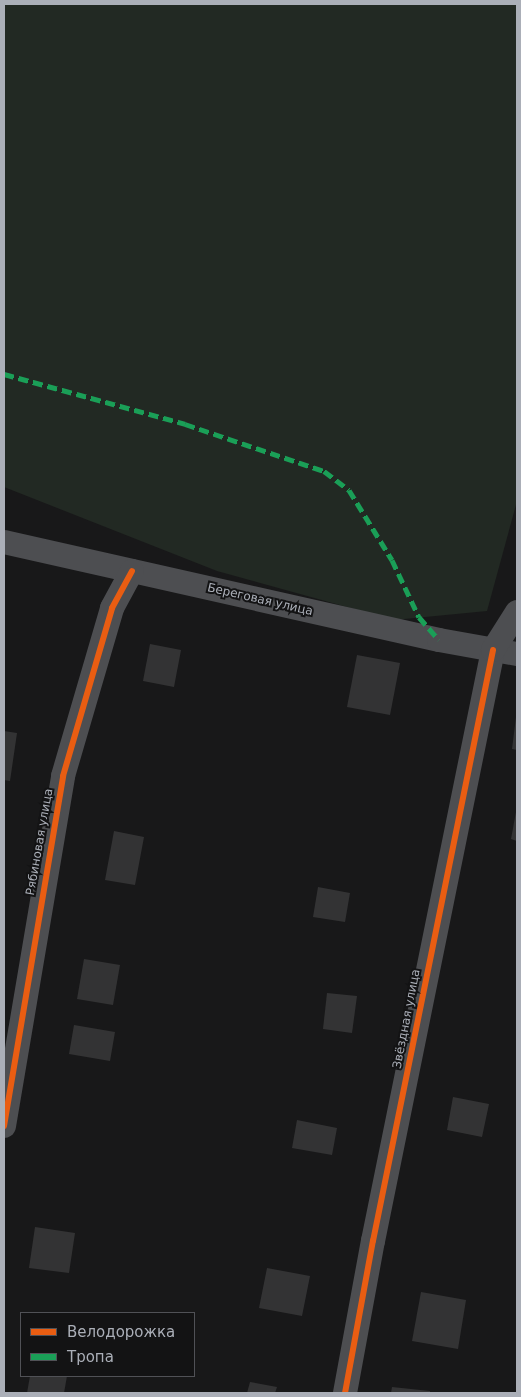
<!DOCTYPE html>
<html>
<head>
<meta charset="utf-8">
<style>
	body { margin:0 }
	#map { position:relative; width:521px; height:1397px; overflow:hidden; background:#181819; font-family:"DejaVu Sans",sans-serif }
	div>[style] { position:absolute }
	.green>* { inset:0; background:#222923 }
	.building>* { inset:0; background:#333334 }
	.minor>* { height:24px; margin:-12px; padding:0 12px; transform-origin:12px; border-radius:12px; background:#4d4e51 }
	.quiet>* { height:5px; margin-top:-2.5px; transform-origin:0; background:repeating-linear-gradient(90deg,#1a9f57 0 10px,transparent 0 15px) }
	.cycleway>* { height:6px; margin:-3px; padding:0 3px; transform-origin:3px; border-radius:3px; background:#e95d12 }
	span { translate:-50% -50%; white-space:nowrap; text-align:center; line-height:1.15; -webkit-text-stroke:4px #131314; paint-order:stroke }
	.street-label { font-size:12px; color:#abafb8 }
	.frame { position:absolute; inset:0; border:5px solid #abafb8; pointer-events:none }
	.legend { position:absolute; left:20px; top:1312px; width:175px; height:65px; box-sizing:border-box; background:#131314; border:1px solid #505156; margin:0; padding:6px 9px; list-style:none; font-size:15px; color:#abafb8 }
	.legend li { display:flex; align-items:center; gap:10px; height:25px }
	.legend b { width:25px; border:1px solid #505156 }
</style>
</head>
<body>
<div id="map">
	<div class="green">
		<div style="clip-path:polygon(4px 4px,517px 4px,517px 501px,487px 611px,394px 620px,217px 571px,4px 487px)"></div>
	</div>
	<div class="building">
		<div style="clip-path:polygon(150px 644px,181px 650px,174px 687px,143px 681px)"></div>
		<div style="clip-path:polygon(357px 655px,400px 663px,390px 715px,347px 707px)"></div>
		<div style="clip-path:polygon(516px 717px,517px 718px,517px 750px,512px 749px)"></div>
		<div style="clip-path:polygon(4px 731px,17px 733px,10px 781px,4px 780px)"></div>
		<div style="clip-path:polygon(516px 812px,517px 812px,517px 841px,511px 839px)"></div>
		<div style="clip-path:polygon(114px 831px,144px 837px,135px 885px,105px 880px)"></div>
		<div style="clip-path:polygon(318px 887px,350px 893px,345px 922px,313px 917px)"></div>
		<div style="clip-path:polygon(84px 959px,120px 965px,113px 1005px,77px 999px)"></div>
		<div style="clip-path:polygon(327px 993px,357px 996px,352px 1033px,323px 1029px)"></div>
		<div style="clip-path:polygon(74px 1025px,115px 1032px,110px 1061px,69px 1054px)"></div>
		<div style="clip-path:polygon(453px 1097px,489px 1104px,482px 1137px,447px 1130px)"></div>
		<div style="clip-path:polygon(297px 1120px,337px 1128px,332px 1155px,292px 1148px)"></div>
		<div style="clip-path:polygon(35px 1227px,75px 1233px,69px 1273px,29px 1268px)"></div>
		<div style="clip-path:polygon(267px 1268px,310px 1276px,302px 1316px,259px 1308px)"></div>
		<div style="clip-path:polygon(421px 1292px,466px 1300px,458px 1349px,412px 1341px)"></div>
		<div style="clip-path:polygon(30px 1376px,67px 1376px,64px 1393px,27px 1393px)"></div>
		<div style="clip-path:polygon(250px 1382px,277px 1387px,275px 1393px,247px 1393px)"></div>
		<div style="clip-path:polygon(392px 1387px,430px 1391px,430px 1393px,391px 1393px)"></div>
	</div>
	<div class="minor">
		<div style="left:4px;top:542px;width:446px;rotate:12.7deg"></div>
		<div style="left:439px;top:640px;width:79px;rotate:10.2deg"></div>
		<div style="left:4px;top:1126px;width:355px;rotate:-80.4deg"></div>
		<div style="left:63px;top:776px;width:175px;rotate:-73.7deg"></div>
		<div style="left:112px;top:608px;width:42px;rotate:-61.6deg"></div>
		<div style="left:345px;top:1393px;width:155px;rotate:-79.6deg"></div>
		<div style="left:373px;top:1241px;width:603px;rotate:-78.52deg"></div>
		<div style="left:493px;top:650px;width:45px;rotate:-57.7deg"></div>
	</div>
	<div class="quiet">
		<div style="left:4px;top:374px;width:188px;rotate:15.4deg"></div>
		<div style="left:185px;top:424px;width:147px;rotate:18.7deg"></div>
		<div style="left:324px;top:471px;width:31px;rotate:37deg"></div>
		<div style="left:349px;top:490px;width:82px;rotate:58.4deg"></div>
		<div style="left:392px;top:560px;width:63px;rotate:64.7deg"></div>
		<div style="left:419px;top:617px;width:30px;rotate:49deg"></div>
	</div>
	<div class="cycleway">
		<div style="left:4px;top:1126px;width:355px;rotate:-80.4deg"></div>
		<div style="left:63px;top:776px;width:175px;rotate:-73.7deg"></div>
		<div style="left:112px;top:608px;width:42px;rotate:-61.6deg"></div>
		<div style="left:345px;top:1393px;width:155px;rotate:-79.6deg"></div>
		<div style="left:373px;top:1241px;width:603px;rotate:-78.52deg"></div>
	</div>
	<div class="street-label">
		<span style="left:260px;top:600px;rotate:13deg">Береговая улица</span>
		<span style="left:40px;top:842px;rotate:-80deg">Рябиновая улица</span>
		<span style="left:407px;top:1019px;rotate:-79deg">Звёздная улица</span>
	</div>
	<div class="frame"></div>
	<ul class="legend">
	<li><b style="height:6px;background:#e95d12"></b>Велодорожка</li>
	<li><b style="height:6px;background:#1a9f57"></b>Тропа</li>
	</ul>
</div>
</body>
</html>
